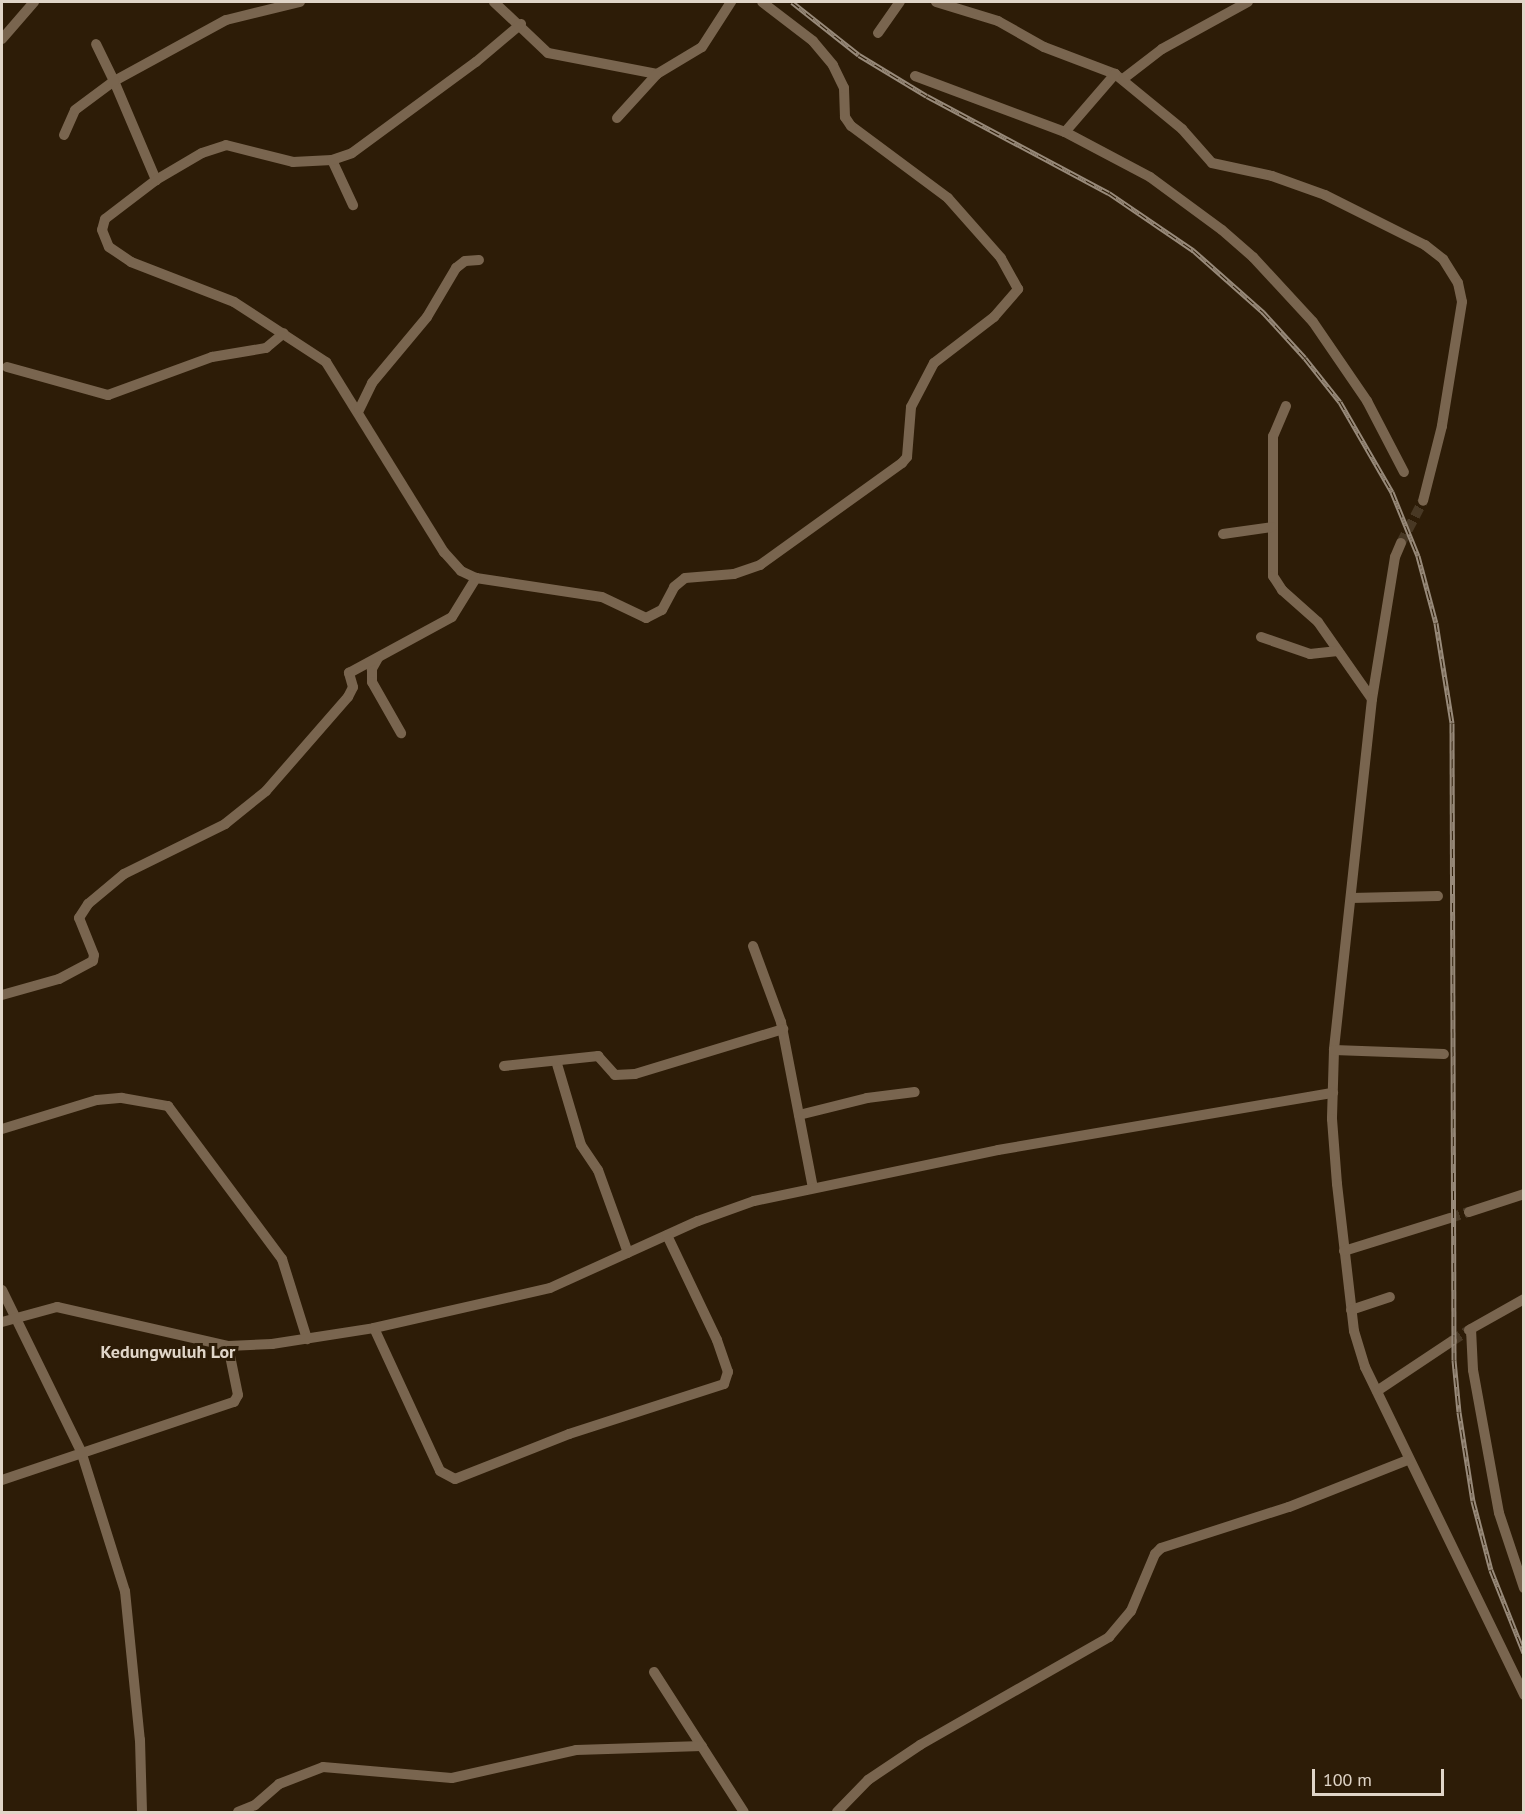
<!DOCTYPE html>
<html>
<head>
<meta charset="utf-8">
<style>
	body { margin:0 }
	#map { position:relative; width:1525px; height:1814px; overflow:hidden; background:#2d1c07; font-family:"PT Sans",sans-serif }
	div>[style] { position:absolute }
	.minor-tunnel>* { height:10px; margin-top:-5px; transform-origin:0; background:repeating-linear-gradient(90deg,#483824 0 10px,transparent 0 15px) }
	.minor>* { height:10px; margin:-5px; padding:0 5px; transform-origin:5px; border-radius:5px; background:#79654f }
	.rail>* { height:5px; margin-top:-2.5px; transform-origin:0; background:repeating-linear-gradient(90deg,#2d1c07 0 9px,#988a7a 0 18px); box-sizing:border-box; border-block:2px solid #988a7a }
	span { translate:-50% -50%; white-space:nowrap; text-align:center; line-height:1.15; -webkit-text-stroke:6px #2d1c07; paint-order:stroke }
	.quarter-label { font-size:18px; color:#e0d5c8; font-weight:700 }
	.frame { position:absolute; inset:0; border:3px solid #e0d5c8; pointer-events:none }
	.scale { position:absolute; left:1312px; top:1769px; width:132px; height:27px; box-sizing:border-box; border:3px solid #e0d5c8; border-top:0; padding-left:8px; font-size:18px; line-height:21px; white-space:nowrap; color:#e0d5c8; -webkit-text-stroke:4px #2d1c07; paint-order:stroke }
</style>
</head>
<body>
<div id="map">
	<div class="minor-tunnel">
		<div style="left:1401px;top:543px;width:47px;rotate:-62.4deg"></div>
		<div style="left:1450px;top:1218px;width:20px;rotate:-18deg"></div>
		<div style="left:1452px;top:1341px;width:20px;rotate:-33deg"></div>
	</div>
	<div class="minor">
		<div style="left:300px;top:2px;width:76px;rotate:166.3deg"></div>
		<div style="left:226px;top:20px;width:128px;rotate:151.4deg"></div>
		<div style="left:114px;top:81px;width:108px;rotate:67deg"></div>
		<div style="left:156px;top:180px;width:64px;rotate:142.6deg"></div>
		<div style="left:105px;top:219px;width:11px;rotate:105deg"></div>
		<div style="left:102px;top:230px;width:18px;rotate:68deg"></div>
		<div style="left:109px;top:247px;width:27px;rotate:34deg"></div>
		<div style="left:131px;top:262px;width:110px;rotate:21.2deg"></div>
		<div style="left:234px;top:302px;width:110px;rotate:33.1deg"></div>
		<div style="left:326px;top:362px;width:224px;rotate:58.2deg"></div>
		<div style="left:444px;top:552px;width:25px;rotate:48deg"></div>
		<div style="left:461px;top:571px;width:17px;rotate:25deg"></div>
		<div style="left:476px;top:578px;width:127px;rotate:8.6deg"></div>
		<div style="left:602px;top:597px;width:49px;rotate:25.5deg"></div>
		<div style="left:646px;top:618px;width:18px;rotate:-27deg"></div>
		<div style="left:662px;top:610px;width:26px;rotate:-62deg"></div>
		<div style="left:674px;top:587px;width:14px;rotate:-39deg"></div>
		<div style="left:685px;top:578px;width:49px;rotate:-4.7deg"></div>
		<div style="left:734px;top:574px;width:28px;rotate:-19deg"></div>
		<div style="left:760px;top:565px;width:175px;rotate:-35.7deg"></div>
		<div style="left:902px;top:463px;width:8px;rotate:-50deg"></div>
		<div style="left:907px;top:457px;width:50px;rotate:-85.4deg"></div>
		<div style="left:911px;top:407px;width:50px;rotate:-62.4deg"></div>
		<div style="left:934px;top:363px;width:76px;rotate:-37.5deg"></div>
		<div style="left:994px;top:317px;width:37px;rotate:-49deg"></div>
		<div style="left:1018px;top:289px;width:35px;rotate:-119deg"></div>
		<div style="left:1001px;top:258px;width:80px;rotate:-131.5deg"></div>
		<div style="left:948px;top:198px;width:121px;rotate:-143.4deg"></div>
		<div style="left:851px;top:126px;width:11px;rotate:-124deg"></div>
		<div style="left:845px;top:117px;width:29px;rotate:-92deg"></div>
		<div style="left:844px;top:88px;width:25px;rotate:-116deg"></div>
		<div style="left:833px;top:65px;width:31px;rotate:-130deg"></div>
		<div style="left:813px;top:41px;width:64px;rotate:-142.6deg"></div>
		<div style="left:494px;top:2px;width:74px;rotate:43.4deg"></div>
		<div style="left:548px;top:53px;width:111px;rotate:10.9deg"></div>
		<div style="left:657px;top:74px;width:52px;rotate:-31deg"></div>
		<div style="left:702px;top:47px;width:54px;rotate:-57.2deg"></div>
		<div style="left:936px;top:2px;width:65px;rotate:17deg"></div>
		<div style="left:998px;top:21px;width:53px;rotate:29.5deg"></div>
		<div style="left:1044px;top:47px;width:76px;rotate:20.8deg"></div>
		<div style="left:1115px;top:74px;width:87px;rotate:39.4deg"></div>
		<div style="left:1182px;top:129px;width:45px;rotate:48.6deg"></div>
		<div style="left:1212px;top:163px;width:61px;rotate:12.2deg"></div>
		<div style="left:1272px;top:176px;width:56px;rotate:19.7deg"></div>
		<div style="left:1325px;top:195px;width:112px;rotate:26.6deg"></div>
		<div style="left:1425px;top:245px;width:23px;rotate:38deg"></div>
		<div style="left:1443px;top:259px;width:28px;rotate:58deg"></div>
		<div style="left:1458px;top:283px;width:19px;rotate:78deg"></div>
		<div style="left:1462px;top:302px;width:126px;rotate:99.2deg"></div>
		<div style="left:1442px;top:426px;width:77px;rotate:104.2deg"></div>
		<div style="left:878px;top:33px;width:38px;rotate:-55deg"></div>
		<div style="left:2px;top:39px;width:49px;rotate:-49.1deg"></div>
		<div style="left:915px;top:76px;width:160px;rotate:20.5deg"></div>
		<div style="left:1065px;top:132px;width:96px;rotate:27.9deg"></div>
		<div style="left:1150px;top:177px;width:89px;rotate:36.4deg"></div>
		<div style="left:1222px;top:230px;width:41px;rotate:41.1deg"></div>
		<div style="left:1253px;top:257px;width:88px;rotate:47.3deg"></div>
		<div style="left:1313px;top:322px;width:96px;rotate:55.6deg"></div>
		<div style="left:1367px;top:401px;width:80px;rotate:62.5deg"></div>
		<div style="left:1123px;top:79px;width:49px;rotate:-37.6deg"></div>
		<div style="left:1162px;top:49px;width:98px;rotate:-28.7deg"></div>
		<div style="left:617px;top:118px;width:59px;rotate:-47.7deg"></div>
		<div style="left:1065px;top:132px;width:77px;rotate:-49.2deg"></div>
		<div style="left:64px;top:135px;width:27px;rotate:-66deg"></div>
		<div style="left:75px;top:110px;width:49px;rotate:-36.6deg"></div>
		<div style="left:114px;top:81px;width:41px;rotate:-115.9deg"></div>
		<div style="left:332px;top:160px;width:50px;rotate:65deg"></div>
		<div style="left:156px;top:180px;width:53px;rotate:-30.4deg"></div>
		<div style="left:202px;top:153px;width:25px;rotate:-18deg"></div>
		<div style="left:226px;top:145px;width:69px;rotate:14.2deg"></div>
		<div style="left:293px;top:162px;width:39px;rotate:-3deg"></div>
		<div style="left:332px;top:160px;width:21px;rotate:-19deg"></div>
		<div style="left:352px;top:153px;width:154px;rotate:-36.3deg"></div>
		<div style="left:476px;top:62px;width:59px;rotate:-40.2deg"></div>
		<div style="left:7px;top:367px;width:105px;rotate:15.5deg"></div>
		<div style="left:108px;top:395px;width:111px;rotate:-20.1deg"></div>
		<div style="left:212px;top:357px;width:55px;rotate:-9.5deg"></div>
		<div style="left:266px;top:348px;width:23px;rotate:-40deg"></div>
		<div style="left:1286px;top:406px;width:33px;rotate:113deg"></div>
		<div style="left:1273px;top:436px;width:140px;rotate:90deg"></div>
		<div style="left:1273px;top:576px;width:17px;rotate:57deg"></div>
		<div style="left:1282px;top:590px;width:48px;rotate:41.6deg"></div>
		<div style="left:1318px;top:622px;width:94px;rotate:55deg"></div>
		<div style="left:359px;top:410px;width:30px;rotate:-64deg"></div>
		<div style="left:372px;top:383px;width:86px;rotate:-50.2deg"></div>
		<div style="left:427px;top:317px;width:57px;rotate:-59.4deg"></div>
		<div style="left:456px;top:268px;width:11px;rotate:-38deg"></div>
		<div style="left:465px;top:261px;width:14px;rotate:-4deg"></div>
		<div style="left:1223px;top:534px;width:49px;rotate:-8.1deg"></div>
		<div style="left:1401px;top:543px;width:15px;rotate:113deg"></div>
		<div style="left:1395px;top:557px;width:144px;rotate:99.2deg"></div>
		<div style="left:1372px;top:699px;width:353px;rotate:96.2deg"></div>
		<div style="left:1334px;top:1050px;width:69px;rotate:91.7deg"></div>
		<div style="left:1332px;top:1119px;width:65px;rotate:85.6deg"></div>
		<div style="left:1337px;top:1184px;width:148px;rotate:83.4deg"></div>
		<div style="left:1354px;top:1331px;width:38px;rotate:73deg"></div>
		<div style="left:1365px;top:1367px;width:365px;rotate:64.1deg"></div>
		<div style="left:1261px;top:637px;width:52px;rotate:19.1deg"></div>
		<div style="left:1310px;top:654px;width:28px;rotate:-6deg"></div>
		<div style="left:378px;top:658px;width:13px;rotate:119deg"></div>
		<div style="left:372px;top:669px;width:13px;rotate:90deg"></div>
		<div style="left:372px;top:682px;width:59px;rotate:60.4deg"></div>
		<div style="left:1351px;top:898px;width:87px;rotate:-1.3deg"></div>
		<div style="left:753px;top:946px;width:81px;rotate:69.8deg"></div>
		<div style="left:781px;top:1022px;width:169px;rotate:79.1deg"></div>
		<div style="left:2px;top:995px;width:59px;rotate:-15.7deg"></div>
		<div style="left:59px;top:979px;width:38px;rotate:-28deg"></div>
		<div style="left:93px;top:961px;width:6px;rotate:-81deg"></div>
		<div style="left:94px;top:955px;width:40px;rotate:-112deg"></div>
		<div style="left:79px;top:918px;width:17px;rotate:-57deg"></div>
		<div style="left:88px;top:904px;width:47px;rotate:-39.8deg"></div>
		<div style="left:124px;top:874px;width:113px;rotate:-26.3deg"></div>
		<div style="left:225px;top:824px;width:53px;rotate:-38.8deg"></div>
		<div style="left:266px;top:791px;width:125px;rotate:-48.9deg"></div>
		<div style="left:348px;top:697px;width:11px;rotate:-63deg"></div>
		<div style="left:353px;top:687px;width:15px;rotate:-106deg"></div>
		<div style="left:349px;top:673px;width:117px;rotate:-28.5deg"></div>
		<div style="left:452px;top:617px;width:46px;rotate:-58.4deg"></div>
		<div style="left:1334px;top:1050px;width:110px;rotate:2.1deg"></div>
		<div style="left:557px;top:1064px;width:84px;rotate:73.5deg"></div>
		<div style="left:581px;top:1145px;width:30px;rotate:56deg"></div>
		<div style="left:598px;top:1170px;width:88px;rotate:70.1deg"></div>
		<div style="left:504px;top:1066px;width:95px;rotate:-6.1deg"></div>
		<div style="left:598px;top:1056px;width:25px;rotate:48deg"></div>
		<div style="left:615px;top:1075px;width:20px;rotate:-3deg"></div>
		<div style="left:635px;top:1074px;width:155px;rotate:-16.9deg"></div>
		<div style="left:799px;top:1115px;width:70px;rotate:-14deg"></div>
		<div style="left:867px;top:1098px;width:48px;rotate:-7.1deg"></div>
		<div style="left:2px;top:1129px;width:99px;rotate:-17deg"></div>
		<div style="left:97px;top:1100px;width:25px;rotate:-5deg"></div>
		<div style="left:122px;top:1098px;width:47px;rotate:9.9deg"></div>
		<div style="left:168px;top:1106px;width:191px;rotate:53.3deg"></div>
		<div style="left:282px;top:1259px;width:84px;rotate:72.6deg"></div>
		<div style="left:1469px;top:1212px;width:58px;rotate:-18.1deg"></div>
		<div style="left:1344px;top:1251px;width:111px;rotate:-17.3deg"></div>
		<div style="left:2px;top:1290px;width:179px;rotate:63.9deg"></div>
		<div style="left:81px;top:1451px;width:147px;rotate:72.6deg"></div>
		<div style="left:125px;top:1591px;width:150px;rotate:84.3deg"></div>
		<div style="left:140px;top:1740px;width:72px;rotate:88.4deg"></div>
		<div style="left:1351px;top:1310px;width:41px;rotate:-18.4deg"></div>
		<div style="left:2px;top:1322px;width:57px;rotate:-15.3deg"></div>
		<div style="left:57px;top:1307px;width:175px;rotate:12.8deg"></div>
		<div style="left:228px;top:1346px;width:44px;rotate:-2.6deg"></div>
		<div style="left:272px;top:1344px;width:103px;rotate:-8.9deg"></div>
		<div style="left:374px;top:1328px;width:180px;rotate:-12.8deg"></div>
		<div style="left:550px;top:1288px;width:162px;rotate:-24.4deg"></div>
		<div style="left:698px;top:1221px;width:59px;rotate:-19.7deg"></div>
		<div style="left:754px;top:1201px;width:249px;rotate:-11.8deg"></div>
		<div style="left:998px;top:1150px;width:340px;rotate:-9.7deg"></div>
		<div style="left:374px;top:1328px;width:157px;rotate:65.2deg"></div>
		<div style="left:440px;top:1471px;width:17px;rotate:28deg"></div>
		<div style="left:455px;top:1479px;width:123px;rotate:-21.5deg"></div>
		<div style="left:569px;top:1434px;width:163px;rotate:-17.9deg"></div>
		<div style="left:724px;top:1384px;width:13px;rotate:-72deg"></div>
		<div style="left:728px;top:1372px;width:34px;rotate:-109deg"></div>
		<div style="left:717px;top:1340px;width:116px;rotate:-115.5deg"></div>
		<div style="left:1471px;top:1329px;width:41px;rotate:87.2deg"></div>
		<div style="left:1473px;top:1370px;width:145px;rotate:79.7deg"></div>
		<div style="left:1499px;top:1513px;width:79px;rotate:71.6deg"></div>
		<div style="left:1469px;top:1330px;width:63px;rotate:-29.4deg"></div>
		<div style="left:1377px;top:1391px;width:90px;rotate:-33.7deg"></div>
		<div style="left:2px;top:1480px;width:245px;rotate:-18.6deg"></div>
		<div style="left:234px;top:1402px;width:8px;rotate:-60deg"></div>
		<div style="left:238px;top:1395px;width:50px;rotate:-101.5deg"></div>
		<div style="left:654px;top:1672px;width:166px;rotate:57.3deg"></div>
		<div style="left:238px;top:1812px;width:18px;rotate:-22deg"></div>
		<div style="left:255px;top:1805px;width:32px;rotate:-41deg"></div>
		<div style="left:279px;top:1784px;width:47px;rotate:-21.1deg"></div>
		<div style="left:323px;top:1767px;width:129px;rotate:4.9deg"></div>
		<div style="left:452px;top:1778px;width:127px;rotate:-12.7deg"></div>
		<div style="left:576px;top:1750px;width:126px;rotate:-1.8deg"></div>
		<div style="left:837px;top:1812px;width:45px;rotate:-45.9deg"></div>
		<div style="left:868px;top:1780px;width:63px;rotate:-33.9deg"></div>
		<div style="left:920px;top:1745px;width:218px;rotate:-29.7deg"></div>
		<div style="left:1109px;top:1637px;width:34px;rotate:-50deg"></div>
		<div style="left:1131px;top:1611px;width:62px;rotate:-67.2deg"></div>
		<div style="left:1155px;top:1554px;width:8px;rotate:-45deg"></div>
		<div style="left:1161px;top:1548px;width:134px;rotate:-17.8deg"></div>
		<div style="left:1289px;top:1507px;width:128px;rotate:-21.6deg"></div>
	</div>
	<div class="rail">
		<div style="left:792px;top:2px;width:85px;rotate:38.3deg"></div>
		<div style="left:859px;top:55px;width:79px;rotate:31.1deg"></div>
		<div style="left:927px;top:96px;width:206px;rotate:28.1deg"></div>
		<div style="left:1109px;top:193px;width:102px;rotate:34.2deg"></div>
		<div style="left:1193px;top:250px;width:94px;rotate:41.5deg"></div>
		<div style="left:1263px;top:312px;width:62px;rotate:47.6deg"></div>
		<div style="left:1305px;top:358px;width:56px;rotate:51.5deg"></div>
		<div style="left:1340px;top:402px;width:104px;rotate:60deg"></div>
		<div style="left:1392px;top:492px;width:69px;rotate:67.9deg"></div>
		<div style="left:1418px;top:556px;width:69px;rotate:75deg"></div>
		<div style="left:1436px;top:623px;width:101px;rotate:80.9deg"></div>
		<div style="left:1452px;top:723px;width:637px;rotate:89.82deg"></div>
		<div style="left:1454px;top:1360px;width:52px;rotate:84.5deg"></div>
		<div style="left:1459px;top:1412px;width:90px;rotate:81.1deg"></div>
		<div style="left:1473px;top:1501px;width:71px;rotate:75.4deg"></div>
		<div style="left:1491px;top:1570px;width:89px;rotate:68.3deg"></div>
	</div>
	<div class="quarter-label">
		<span style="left:168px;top:1352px">Kedungwuluh Lor</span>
	</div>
	<div class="frame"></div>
	<div class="scale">100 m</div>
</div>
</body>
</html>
